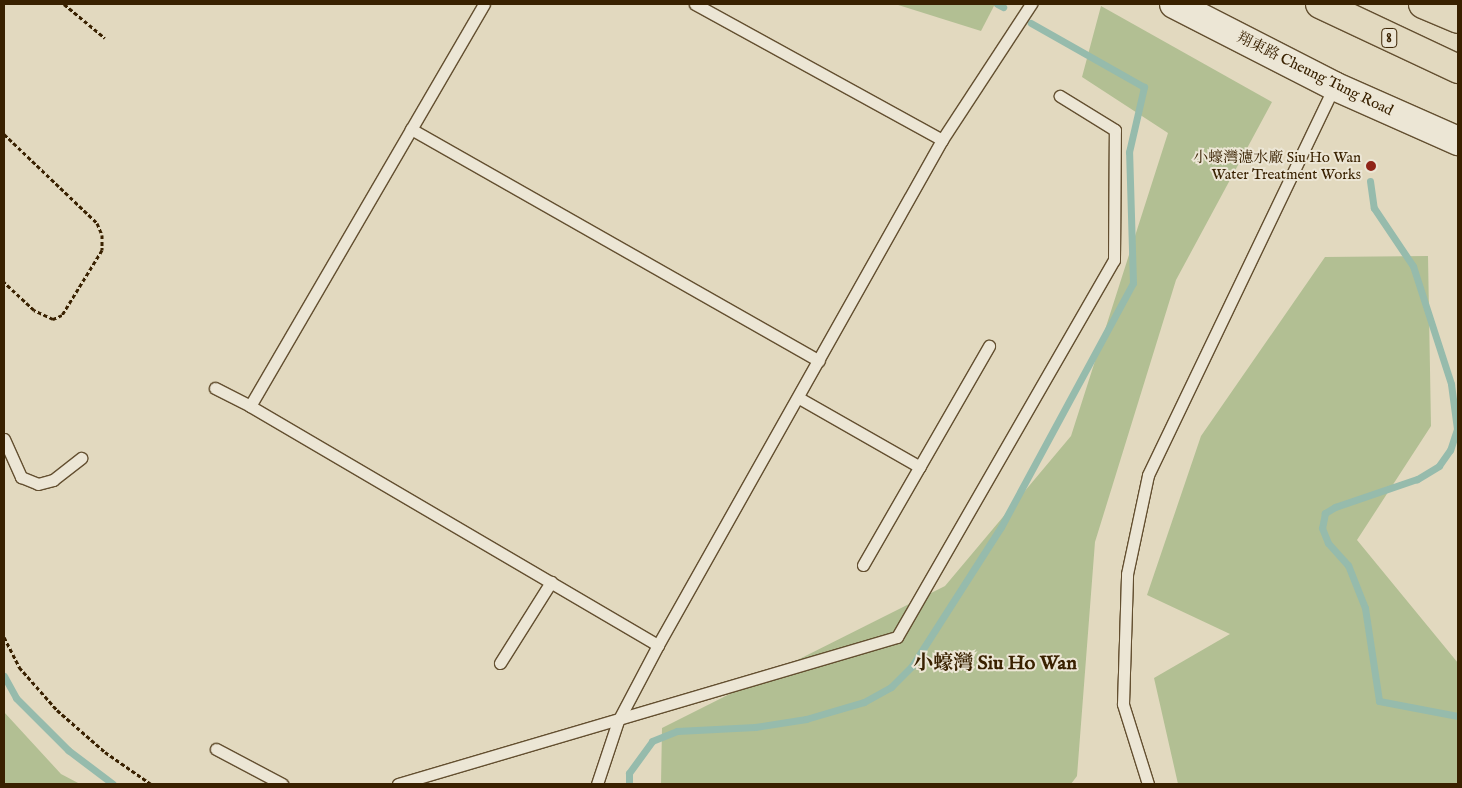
<!DOCTYPE html>
<html>
<head>
<meta charset="utf-8">
<style>
	body { margin:0 }
	#map { position:relative; width:1462px; height:788px; overflow:hidden; background:#e2d9bf; font-family:"IM FELL English","Noto Serif TC",serif }
	div>[style] { position:absolute }
	.green>* { inset:0; background:#b2bf93 }
	.stream>* { height:7px; margin:-3.5px; padding:0 3.5px; transform-origin:3.5px; border-radius:3.5px; background:#96bbac }
	.path>* { height:3px; margin-top:-1.5px; transform-origin:0; background:repeating-linear-gradient(90deg,#392100 0 4px,transparent 0 6.5px) }
	.roads { filter:drop-shadow(1px 0 #634f30) drop-shadow(-1px 0 #634f30) drop-shadow(0 1px #634f30) drop-shadow(0 -1px #634f30) }
	.service>* { height:11px; margin:-5.5px; padding:0 5.5px; transform-origin:5.5px; border-radius:5.5px; background:#ece6d5 }
	.secondary>* { height:28px; margin:-14px; padding:0 14px; transform-origin:14px; border-radius:14px; background:#ece6d5 }
	.motorway>* { height:28px; margin:-14px; padding:0 14px; transform-origin:14px; border-radius:14px; background:#e2d9bf }
	.dots>* { width:14px; height:14px; translate:-50% -50%; box-sizing:border-box; border:2px solid #ece6d5; border-radius:50% }
	span { translate:-50% -50%; white-space:nowrap; text-align:center; line-height:1.15; -webkit-text-stroke:4px #ece6d5; paint-order:stroke }
	.shield-label span { padding:1px 4px; background:#ece6d5; border:1px solid; border-radius:4px; -webkit-text-stroke-width:0 }
	.shield-label { font-size:14px; color:#392100; font-weight:700 }
	.street-label { font-size:15px; color:#392100 }
	.poi-label { font-size:15px; color:#392100 }
	.right { translate:-100% -50%; text-align:right }
	.district-label { font-size:20px; color:#392100; font-weight:700 }
	.frame { position:absolute; inset:0; border:5px solid #392100; pointer-events:none }
</style>
</head>
<body>
<div id="map">
	<div class="green">
		<div style="clip-path:polygon(895px 4px,995px 4px,981px 31px)"></div>
		<div style="clip-path:polygon(1101px 6px,1272px 102px,1176px 280px,1095px 542px,1077px 776px,1071px 784px,661px 784px,662px 728px,945px 586px,1071px 436px,1168px 133px,1082px 77px)"></div>
		<div style="clip-path:polygon(1428px 256px,1431px 426px,1357px 540px,1458px 663px,1458px 784px,1178px 784px,1154px 678px,1230px 634px,1147px 595px,1201px 436px,1325px 257px)"></div>
		<div style="clip-path:polygon(4px 712px,61px 774px,80px 784px,4px 784px)"></div>
	</div>
	<div class="stream">
		<div style="left:997px;top:4px;width:7px;rotate:27deg"></div>
		<div style="left:1370px;top:181px;width:27px;rotate:82deg"></div>
		<div style="left:1374px;top:208px;width:70px;rotate:56.1deg"></div>
		<div style="left:1413px;top:266px;width:124px;rotate:72.1deg"></div>
		<div style="left:1451px;top:384px;width:45px;rotate:82.4deg"></div>
		<div style="left:1457px;top:429px;width:22px;rotate:108deg"></div>
		<div style="left:1450px;top:450px;width:19px;rotate:125deg"></div>
		<div style="left:1439px;top:466px;width:26px;rotate:149deg"></div>
		<div style="left:1417px;top:479px;width:87px;rotate:161.1deg"></div>
		<div style="left:1335px;top:507px;width:12px;rotate:149deg"></div>
		<div style="left:1325px;top:513px;width:15px;rotate:101deg"></div>
		<div style="left:1322px;top:528px;width:16px;rotate:68deg"></div>
		<div style="left:1328px;top:543px;width:30px;rotate:48deg"></div>
		<div style="left:1348px;top:565px;width:46px;rotate:68.4deg"></div>
		<div style="left:1365px;top:608px;width:94px;rotate:81.4deg"></div>
		<div style="left:1379px;top:701px;width:80px;rotate:10.8deg"></div>
		<div style="left:4px;top:676px;width:25px;rotate:61deg"></div>
		<div style="left:16px;top:698px;width:74px;rotate:45deg"></div>
		<div style="left:68px;top:750px;width:56px;rotate:37.1deg"></div>
		<div style="left:629px;top:784px;width:11px;rotate:-90deg"></div>
		<div style="left:629px;top:773px;width:39px;rotate:-54deg"></div>
		<div style="left:652px;top:741px;width:27px;rotate:-22deg"></div>
		<div style="left:677px;top:731px;width:78px;rotate:-2.9deg"></div>
		<div style="left:755px;top:727px;width:52px;rotate:-8.9deg"></div>
		<div style="left:806px;top:719px;width:60px;rotate:-16.3deg"></div>
		<div style="left:864px;top:702px;width:31px;rotate:-29deg"></div>
		<div style="left:891px;top:687px;width:30px;rotate:-45deg"></div>
		<div style="left:912px;top:666px;width:165px;rotate:-57.4deg"></div>
		<div style="left:1001px;top:527px;width:277px;rotate:-61.6deg"></div>
		<div style="left:1133px;top:283px;width:131px;rotate:-91.7deg"></div>
		<div style="left:1129px;top:152px;width:67px;rotate:-77deg"></div>
		<div style="left:1144px;top:87px;width:130px;rotate:-150.5deg"></div>
	</div>
	<div class="path">
		<div style="left:64px;top:4px;width:53px;rotate:39.7deg"></div>
		<div style="left:4px;top:134px;width:129px;rotate:43.7deg"></div>
		<div style="left:97px;top:223px;width:13px;rotate:67deg"></div>
		<div style="left:102px;top:235px;width:15px;rotate:90deg"></div>
		<div style="left:102px;top:250px;width:76px;rotate:121.6deg"></div>
		<div style="left:62px;top:315px;width:10px;rotate:156deg"></div>
		<div style="left:53px;top:319px;width:21px;rotate:-155deg"></div>
		<div style="left:34px;top:310px;width:41px;rotate:-137deg"></div>
		<div style="left:4px;top:637px;width:34px;rotate:63deg"></div>
		<div style="left:19px;top:667px;width:57px;rotate:48.5deg"></div>
		<div style="left:57px;top:710px;width:64px;rotate:41.2deg"></div>
		<div style="left:105px;top:752px;width:56px;rotate:34.8deg"></div>
	</div>
	<div class="roads">
		<div class="service">
			<div style="left:484px;top:4px;width:465px;rotate:120.2deg"></div>
			<div style="left:250px;top:406px;width:473px;rotate:30.4deg"></div>
			<div style="left:695px;top:4px;width:282px;rotate:28.8deg"></div>
			<div style="left:411px;top:129px;width:469px;rotate:29.6deg"></div>
			<div style="left:215px;top:388px;width:39px;rotate:27deg"></div>
			<div style="left:799px;top:398px;width:139px;rotate:29.7deg"></div>
			<div style="left:4px;top:439px;width:42px;rotate:65.9deg"></div>
			<div style="left:21px;top:477px;width:18px;rotate:22deg"></div>
			<div style="left:38px;top:484px;width:16px;rotate:-15deg"></div>
			<div style="left:53px;top:480px;width:36px;rotate:-38deg"></div>
			<div style="left:863px;top:565px;width:253px;rotate:-60.1deg"></div>
			<div style="left:500px;top:663px;width:96px;rotate:-57.8deg"></div>
			<div style="left:216px;top:749px;width:75px;rotate:27.9deg"></div>
			<div style="left:398px;top:784px;width:520px;rotate:-16.41deg"></div>
			<div style="left:897px;top:637px;width:435px;rotate:-60.1deg"></div>
			<div style="left:1114px;top:260px;width:130px;rotate:-89.6deg"></div>
			<div style="left:1115px;top:130px;width:65px;rotate:-148.3deg"></div>
			<div style="left:597px;top:784px;width:66px;rotate:-71.6deg"></div>
			<div style="left:618px;top:721px;width:86px;rotate:-62.2deg"></div>
			<div style="left:658px;top:645px;width:579px;rotate:-60.65deg"></div>
			<div style="left:942px;top:140px;width:163px;rotate:-56.8deg"></div>
			<div style="left:1148px;top:784px;width:84px;rotate:-107.4deg"></div>
			<div style="left:1123px;top:704px;width:130px;rotate:-88.2deg"></div>
			<div style="left:1127px;top:574px;width:101px;rotate:-78deg"></div>
			<div style="left:1148px;top:475px;width:431px;rotate:-64.4deg"></div>
		</div>
		<div class="secondary">
			<div style="left:1174px;top:4px;width:180px;rotate:27.1deg"></div>
			<div style="left:1334px;top:86px;width:136px;rotate:23.9deg"></div>
		</div>
		<div class="motorway">
			<div style="left:1320px;top:4px;width:153px;rotate:25.2deg"></div>
			<div style="left:1423px;top:4px;width:38px;rotate:23deg"></div>
		</div>
	</div>
	<div class="dots">
		<div style="left:1371px;top:166px;background:#8f2418"></div>
	</div>
	<div class="shield-label">
		<span style="left:1389px;top:38px">8</span>
	</div>
	<div class="street-label">
		<span style="left:1315px;top:74px;rotate:26deg">翔東路 Cheung Tung Road</span>
	</div>
	<div class="poi-label">
		<span class="right" style="left:1361px;top:166px">小蠔灣濾水廠 Siu Ho Wan<br>Water Treatment Works</span>
	</div>
	<div class="district-label">
		<span style="left:995px;top:663px">小蠔灣 Siu Ho Wan</span>
	</div>
	<div class="frame"></div>
</div>
</body>
</html>
